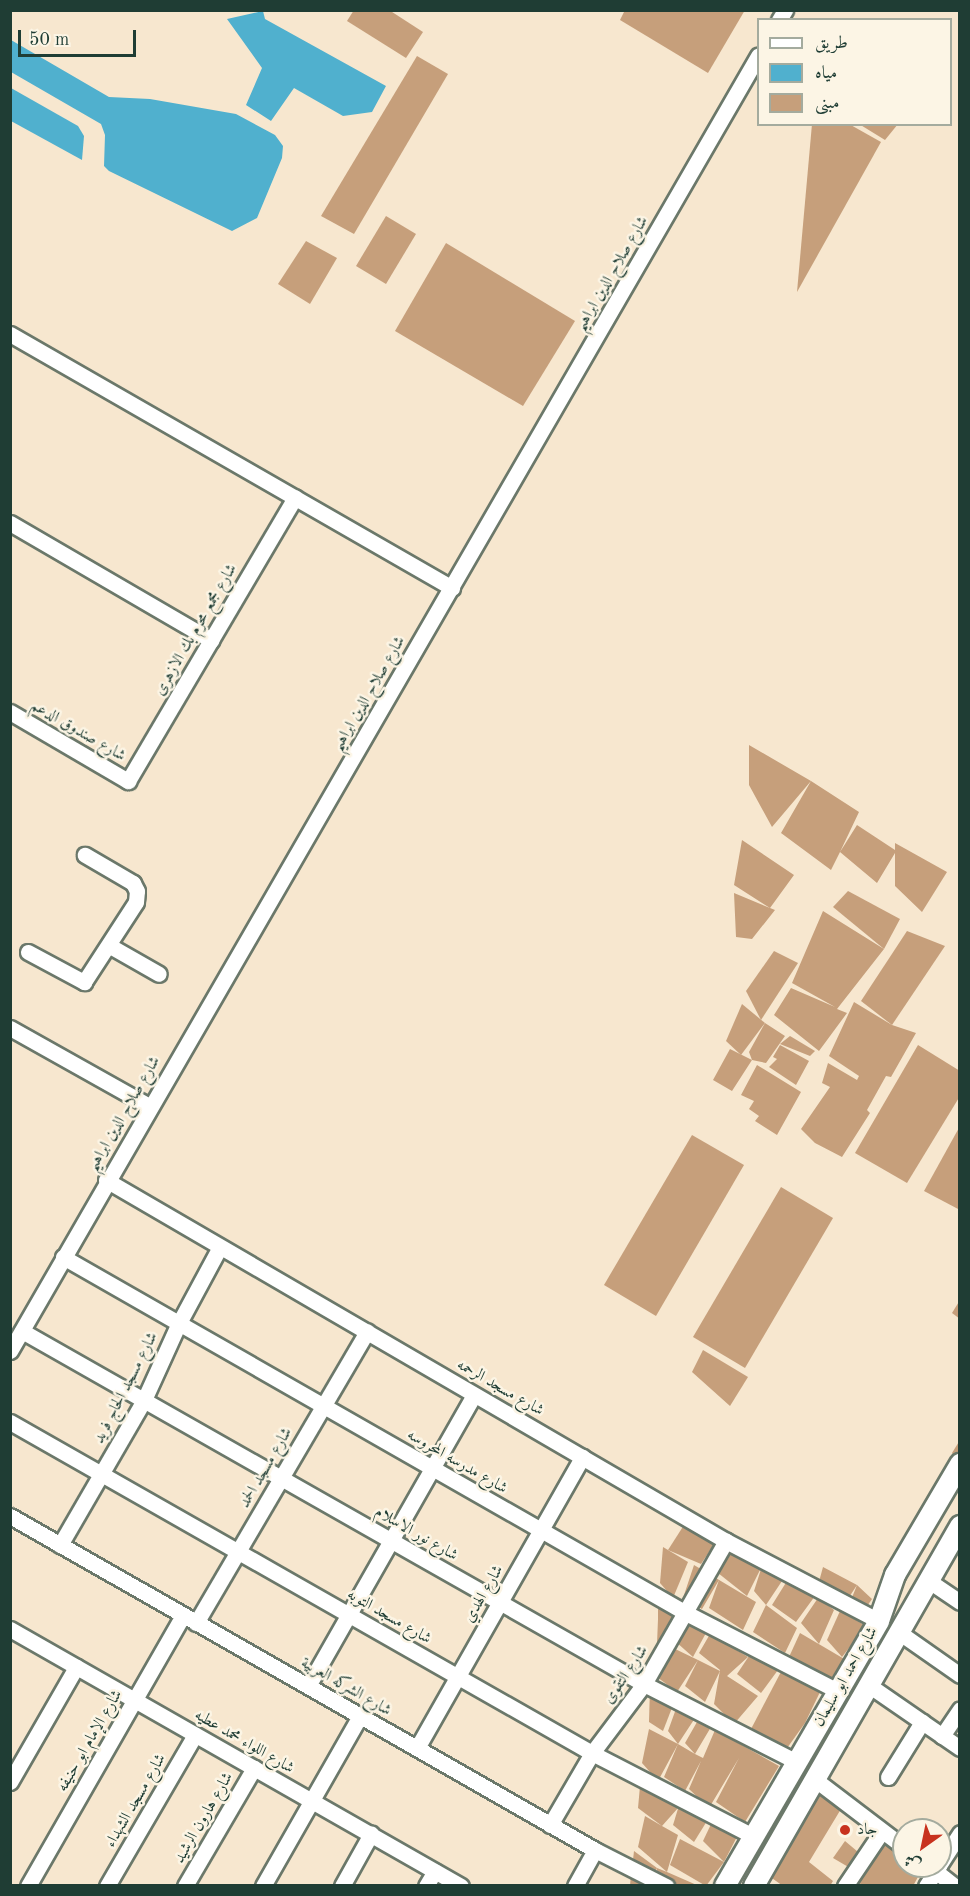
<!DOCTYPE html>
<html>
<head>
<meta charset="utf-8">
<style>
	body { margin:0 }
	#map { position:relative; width:970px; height:1896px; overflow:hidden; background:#f7e7cf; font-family:"Old Standard TT",Amiri,serif }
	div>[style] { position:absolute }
	.water>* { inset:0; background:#50b0ce }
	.building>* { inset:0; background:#c69f7b }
	.roads { filter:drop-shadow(2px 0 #6b786a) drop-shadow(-2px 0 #6b786a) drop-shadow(0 2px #6b786a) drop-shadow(0 -2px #6b786a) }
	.minor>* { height:15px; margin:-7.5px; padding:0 7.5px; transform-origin:7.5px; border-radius:7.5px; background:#fff }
	.major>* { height:20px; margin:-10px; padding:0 10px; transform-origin:10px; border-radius:10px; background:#fff }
	.dots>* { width:16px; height:16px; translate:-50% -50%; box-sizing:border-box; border:3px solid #fcf5e5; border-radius:50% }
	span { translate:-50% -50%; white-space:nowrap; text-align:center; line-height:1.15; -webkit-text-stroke:5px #fcf5e5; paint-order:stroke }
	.street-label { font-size:16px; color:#1f3d34 }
	.poi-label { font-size:16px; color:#1f3d34 }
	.left { translate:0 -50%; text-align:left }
	.frame { position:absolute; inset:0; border:12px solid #1f3d34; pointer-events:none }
	.legend { position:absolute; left:757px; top:18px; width:195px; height:108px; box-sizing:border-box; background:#fcf5e5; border:2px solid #a4ab9e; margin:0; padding:8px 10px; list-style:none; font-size:18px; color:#1f3d34 }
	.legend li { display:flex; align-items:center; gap:12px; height:30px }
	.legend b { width:30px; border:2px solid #a4ab9e }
	.north { position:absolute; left:892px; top:1818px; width:60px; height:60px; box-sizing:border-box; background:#fcf5e5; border:2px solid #a4ab9e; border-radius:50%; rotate:213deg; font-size:16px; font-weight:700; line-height:24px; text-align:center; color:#1f3d34 }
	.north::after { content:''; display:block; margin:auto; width:21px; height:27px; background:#c8321e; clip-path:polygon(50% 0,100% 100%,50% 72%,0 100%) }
	.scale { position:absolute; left:18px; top:30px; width:118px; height:27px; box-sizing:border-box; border:3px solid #1f3d34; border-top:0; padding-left:8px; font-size:18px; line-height:21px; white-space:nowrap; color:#1f3d34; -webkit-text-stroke:4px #fcf5e5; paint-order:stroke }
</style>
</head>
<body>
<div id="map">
	<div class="water">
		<div style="clip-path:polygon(263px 11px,265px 19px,386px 86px,372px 112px,343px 116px,294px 88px,271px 121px,246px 105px,262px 68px,227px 19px)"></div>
		<div style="clip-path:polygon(11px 40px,109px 97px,150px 99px,236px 114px,275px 135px,283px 146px,282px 158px,257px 218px,232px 231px,109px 171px,104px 166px,105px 135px,101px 124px,11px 72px)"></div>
		<div style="clip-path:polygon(11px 88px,78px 126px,84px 136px,82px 160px,11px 121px)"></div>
	</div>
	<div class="building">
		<div style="clip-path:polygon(354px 10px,389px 10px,423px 32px,406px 58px,347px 21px)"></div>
		<div style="clip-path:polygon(625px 10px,745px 10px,708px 73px,620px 20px)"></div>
		<div style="clip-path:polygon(417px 56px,448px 74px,354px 234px,321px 216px)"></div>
		<div style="clip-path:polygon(812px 124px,849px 124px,881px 142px,797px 292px)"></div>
		<div style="clip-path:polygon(859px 124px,898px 124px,885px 140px)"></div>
		<div style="clip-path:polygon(386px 216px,416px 234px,386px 284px,356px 266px)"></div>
		<div style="clip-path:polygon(306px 241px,337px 258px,310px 304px,278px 284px)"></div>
		<div style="clip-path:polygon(446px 243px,575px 321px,523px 406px,395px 331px)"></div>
		<div style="clip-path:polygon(749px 745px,811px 781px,859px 812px,840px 852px,857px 825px,895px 850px,895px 843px,947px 872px,922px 912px,895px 886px,895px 853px,877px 883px,840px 852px,831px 870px,781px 833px,811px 781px,772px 827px,749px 785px)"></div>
		<div style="clip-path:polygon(742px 840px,794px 875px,770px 908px,775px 910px,752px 939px,736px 937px,734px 893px,770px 908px,734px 885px)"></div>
		<div style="clip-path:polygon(848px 891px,900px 919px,884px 949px,833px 907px)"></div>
		<div style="clip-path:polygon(823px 911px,884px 949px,837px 1009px,847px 1013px,819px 1051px,774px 1015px,791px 988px,835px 1007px,792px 983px)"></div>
		<div style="clip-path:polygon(907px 931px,945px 946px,892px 1025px,861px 1001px)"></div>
		<div style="clip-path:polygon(774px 951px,798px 963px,761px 1020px,746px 991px)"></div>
		<div style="clip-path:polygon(854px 1002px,892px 1025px,916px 1033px,891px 1077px,886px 1076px,867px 1110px,870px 1113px,842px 1157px,815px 1143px,801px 1129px,830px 1087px,822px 1083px,828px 1063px,857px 1080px,859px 1076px,829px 1056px)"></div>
		<div style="clip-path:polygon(742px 1004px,765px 1023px,741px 1055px,726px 1041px)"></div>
		<div style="clip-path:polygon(765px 1023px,785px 1036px,766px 1063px,752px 1060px,732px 1091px,713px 1080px,730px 1049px,752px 1060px,749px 1052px)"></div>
		<div style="clip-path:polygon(790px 1036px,815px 1051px,810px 1056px,780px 1044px)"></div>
		<div style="clip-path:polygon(780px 1045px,809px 1061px,796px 1085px,769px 1067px,777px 1059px,773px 1057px)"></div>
		<div style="clip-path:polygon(918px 1045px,960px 1071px,960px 1096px,907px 1183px,855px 1153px)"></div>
		<div style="clip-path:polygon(757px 1065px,801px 1092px,777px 1135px,755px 1121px,759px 1116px,749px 1109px,754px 1101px,741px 1095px)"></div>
		<div style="clip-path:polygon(960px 1126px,960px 1210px,924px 1191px)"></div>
		<div style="clip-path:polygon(692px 1135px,744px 1165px,656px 1316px,604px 1285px)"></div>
		<div style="clip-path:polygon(781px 1187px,833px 1218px,745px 1368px,693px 1337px)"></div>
		<div style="clip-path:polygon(960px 1300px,960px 1319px,952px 1313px)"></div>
		<div style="clip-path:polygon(703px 1350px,748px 1377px,730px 1406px,692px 1372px)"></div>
		<div style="clip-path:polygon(960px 1440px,960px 1462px,952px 1453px)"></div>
		<div style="clip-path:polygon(684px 1525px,715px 1543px,701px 1564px,668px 1550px)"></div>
		<div style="clip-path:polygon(663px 1547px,688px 1562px,673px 1598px,660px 1583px)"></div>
		<div style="clip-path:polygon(722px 1549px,762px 1566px,747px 1596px,718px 1573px)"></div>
		<div style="clip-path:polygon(694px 1565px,756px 1602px,743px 1630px,709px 1608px,719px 1580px,702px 1609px,683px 1598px)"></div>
		<div style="clip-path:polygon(762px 1566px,784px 1578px,766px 1605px,797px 1628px,785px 1653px,753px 1632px,766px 1605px,754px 1591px)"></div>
		<div style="clip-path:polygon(823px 1567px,857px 1585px,872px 1599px,859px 1618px,847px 1610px,857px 1585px,840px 1611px,821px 1600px,834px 1610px,819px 1644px,801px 1623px,818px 1598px,815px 1596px,796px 1622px,772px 1605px,787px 1581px,817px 1589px)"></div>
		<div style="clip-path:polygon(658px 1589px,683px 1604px,657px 1644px,658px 1619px)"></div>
		<div style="clip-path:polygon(840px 1611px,866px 1626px,842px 1657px,827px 1640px)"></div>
		<div style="clip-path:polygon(686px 1621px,706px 1633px,693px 1657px,676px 1642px)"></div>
		<div style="clip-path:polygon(800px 1633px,846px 1660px,829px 1682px,789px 1657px)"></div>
		<div style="clip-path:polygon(710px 1634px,748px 1657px,727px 1676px,758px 1696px,734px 1724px,714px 1704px,720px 1670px,699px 1653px)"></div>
		<div style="clip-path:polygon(671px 1647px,698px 1660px,720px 1671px,705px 1702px,685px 1686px,698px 1660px,677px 1692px,657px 1677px)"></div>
		<div style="clip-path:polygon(751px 1653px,778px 1670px,761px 1693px,737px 1674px)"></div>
		<div style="clip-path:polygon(782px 1670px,821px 1690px,805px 1723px,785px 1751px,751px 1729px)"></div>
		<div style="clip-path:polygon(650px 1687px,675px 1700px,663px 1731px,649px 1722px)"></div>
		<div style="clip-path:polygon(677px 1706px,699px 1712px,678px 1744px,695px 1754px,685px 1743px,697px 1722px,711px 1727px,695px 1754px,703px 1758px,715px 1730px,779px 1766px,745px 1822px,716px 1802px,739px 1758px,709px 1808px,689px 1789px,701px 1761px,685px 1791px,664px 1777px,678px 1744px,658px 1781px,642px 1763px,649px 1729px,678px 1744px,668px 1731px)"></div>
		<div style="clip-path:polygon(640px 1786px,678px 1808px,662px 1826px,678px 1835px,667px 1872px,638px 1847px,645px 1816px,662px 1826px,638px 1808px)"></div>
		<div style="clip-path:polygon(816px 1791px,841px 1809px,809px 1862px,833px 1881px,830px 1886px,783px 1886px,769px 1876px)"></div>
		<div style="clip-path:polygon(681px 1799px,707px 1821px,694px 1842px,673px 1825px)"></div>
		<div style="clip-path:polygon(713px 1820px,741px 1829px,724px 1862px,703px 1841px)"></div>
		<div style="clip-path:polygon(879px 1836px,904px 1854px,904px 1866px,923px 1868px,913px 1886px,863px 1886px,857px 1881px)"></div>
		<div style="clip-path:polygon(680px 1839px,724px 1862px,706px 1886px,670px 1865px)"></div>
		<div style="clip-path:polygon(845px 1841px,864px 1857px,850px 1868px,833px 1858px)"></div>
		<div style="clip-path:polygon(634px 1851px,657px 1868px,649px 1886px,632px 1869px)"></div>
		<div style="clip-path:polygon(657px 1868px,667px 1872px,699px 1886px,656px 1886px)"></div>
		<div style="clip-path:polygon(631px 1874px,645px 1886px,630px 1886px)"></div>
	</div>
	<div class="roads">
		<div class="minor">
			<div style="left:779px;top:20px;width:12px;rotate:-59deg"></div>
			<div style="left:10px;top:334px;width:510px;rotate:29.88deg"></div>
			<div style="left:10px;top:523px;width:233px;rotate:30.2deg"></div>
			<div style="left:10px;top:712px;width:137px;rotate:30.3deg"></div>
			<div style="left:128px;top:781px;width:329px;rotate:-59.5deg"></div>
			<div style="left:110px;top:946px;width:56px;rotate:29.7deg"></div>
			<div style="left:28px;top:952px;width:64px;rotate:28.2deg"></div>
			<div style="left:84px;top:982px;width:95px;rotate:-57deg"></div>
			<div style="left:136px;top:902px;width:11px;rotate:-85deg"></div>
			<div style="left:137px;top:891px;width:9px;rotate:-117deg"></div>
			<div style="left:133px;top:883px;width:56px;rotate:-149.7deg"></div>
			<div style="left:10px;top:1028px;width:159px;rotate:29.3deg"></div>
			<div style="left:106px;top:1180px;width:717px;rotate:30.21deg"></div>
			<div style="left:726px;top:1541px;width:173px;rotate:27.6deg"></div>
			<div style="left:63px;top:1257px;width:718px;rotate:29.74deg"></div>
			<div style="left:686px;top:1613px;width:171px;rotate:27.2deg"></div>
			<div style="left:22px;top:1331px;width:715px;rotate:29.58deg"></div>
			<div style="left:644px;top:1684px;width:172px;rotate:27deg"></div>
			<div style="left:10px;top:1351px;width:1496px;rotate:-59.99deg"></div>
			<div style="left:10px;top:1422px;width:670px;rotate:29.63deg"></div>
			<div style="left:592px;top:1753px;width:181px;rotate:27.3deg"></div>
			<div style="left:10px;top:1516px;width:674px;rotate:29.72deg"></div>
			<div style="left:595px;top:1850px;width:80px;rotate:26.9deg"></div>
			<div style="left:60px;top:1545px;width:168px;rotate:-59.9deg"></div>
			<div style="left:144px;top:1400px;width:85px;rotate:-65.6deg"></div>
			<div style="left:179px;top:1323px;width:86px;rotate:-61.7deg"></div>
			<div style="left:929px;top:1581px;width:37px;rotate:34deg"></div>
			<div style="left:196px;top:1623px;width:338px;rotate:-59.6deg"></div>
			<div style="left:10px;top:1629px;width:519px;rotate:29.68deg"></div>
			<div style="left:900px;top:1633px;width:73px;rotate:35deg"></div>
			<div style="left:308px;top:1686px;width:335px;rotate:-60.3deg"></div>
			<div style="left:870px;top:1686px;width:109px;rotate:34.6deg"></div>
			<div style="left:942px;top:1736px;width:32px;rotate:-56deg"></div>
			<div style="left:417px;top:1748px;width:335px;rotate:-60.4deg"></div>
			<div style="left:888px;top:1777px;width:65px;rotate:-58.3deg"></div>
			<div style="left:817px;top:1781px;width:109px;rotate:37.2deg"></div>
			<div style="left:10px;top:1782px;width:133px;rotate:-60.1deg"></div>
			<div style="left:550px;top:1825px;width:83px;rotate:-59.7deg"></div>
			<div style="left:592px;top:1753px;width:86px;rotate:-53deg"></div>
			<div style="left:644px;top:1684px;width:165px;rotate:-60.2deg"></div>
			<div style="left:940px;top:1864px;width:37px;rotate:-57deg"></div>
			<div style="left:929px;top:1866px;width:33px;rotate:38deg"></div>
			<div style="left:28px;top:1886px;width:312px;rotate:-60.2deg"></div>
			<div style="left:107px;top:1886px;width:175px;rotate:-59.8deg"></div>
			<div style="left:185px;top:1886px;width:137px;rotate:-59.7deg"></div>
			<div style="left:263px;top:1886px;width:196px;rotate:-60.3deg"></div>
			<div style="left:342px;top:1886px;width:60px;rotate:-60.9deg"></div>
			<div style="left:426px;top:1886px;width:17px;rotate:-59deg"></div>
			<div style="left:575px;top:1886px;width:41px;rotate:-60.9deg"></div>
			<div style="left:845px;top:1886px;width:66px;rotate:-56.1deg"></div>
			<div style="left:926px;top:1886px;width:24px;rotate:-57deg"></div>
		</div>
		<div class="major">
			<div style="left:725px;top:1886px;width:306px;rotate:-59.8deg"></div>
			<div style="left:879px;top:1621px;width:49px;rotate:-70.8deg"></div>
			<div style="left:895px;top:1575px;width:129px;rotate:-59.6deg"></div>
			<div style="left:754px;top:1886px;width:415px;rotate:-60.2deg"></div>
		</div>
	</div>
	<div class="dots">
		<div style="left:845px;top:1830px;background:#c8321e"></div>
	</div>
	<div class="street-label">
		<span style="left:612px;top:274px;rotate:-60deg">شارع صلاح الدين ابراهيم</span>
		<span style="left:196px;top:630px;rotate:-60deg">شارع مجمع محرم بك الازهرى</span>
		<span style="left:369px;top:694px;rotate:-60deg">شارع صلاح الدين ابراهيم</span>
		<span style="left:78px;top:731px;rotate:30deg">شارع صندوق الدعم</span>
		<span style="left:124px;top:1114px;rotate:-60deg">شارع صلاح الدين ابراهيم</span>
		<span style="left:126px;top:1388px;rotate:-63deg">شارع مسجد الحاج فريد</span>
		<span style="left:500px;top:1388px;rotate:30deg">شارع مسجد الرحمه</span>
		<span style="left:457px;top:1462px;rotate:30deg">شارع مدرسه المحروسه</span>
		<span style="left:266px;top:1468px;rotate:-60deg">شارع مسجد الحمد</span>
		<span style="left:416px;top:1534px;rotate:30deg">شارع نور الاسلام</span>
		<span style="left:484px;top:1594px;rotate:-60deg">شارع الهدي</span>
		<span style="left:389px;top:1617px;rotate:30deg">شارع مسجد التوبه</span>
		<span style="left:626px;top:1675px;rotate:-56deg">شارع التقوى</span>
		<span style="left:846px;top:1677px;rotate:-60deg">شارع احمد ابو سليمان</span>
		<span style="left:346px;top:1687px;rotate:30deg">شارع الشركه العربية</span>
		<span style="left:90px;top:1741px;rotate:-60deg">شارع الإمام ابو حنيفه</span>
		<span style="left:244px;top:1742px;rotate:30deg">شارع اللواء محمد عطيه</span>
		<span style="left:136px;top:1801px;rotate:-60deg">شارع مسجد الشهداء</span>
		<span style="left:204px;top:1818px;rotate:-60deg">شارع هارون الرشيد</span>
	</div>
	<div class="poi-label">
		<span class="left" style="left:857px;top:1830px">جاد</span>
	</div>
	<div class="frame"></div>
	<ul class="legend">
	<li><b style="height:8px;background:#fff"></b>طريق</li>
	<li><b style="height:16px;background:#50b0ce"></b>مياه</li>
	<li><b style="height:16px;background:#c69f7b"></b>مبنى</li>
	</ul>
	<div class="north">ش</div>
	<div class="scale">50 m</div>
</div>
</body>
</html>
